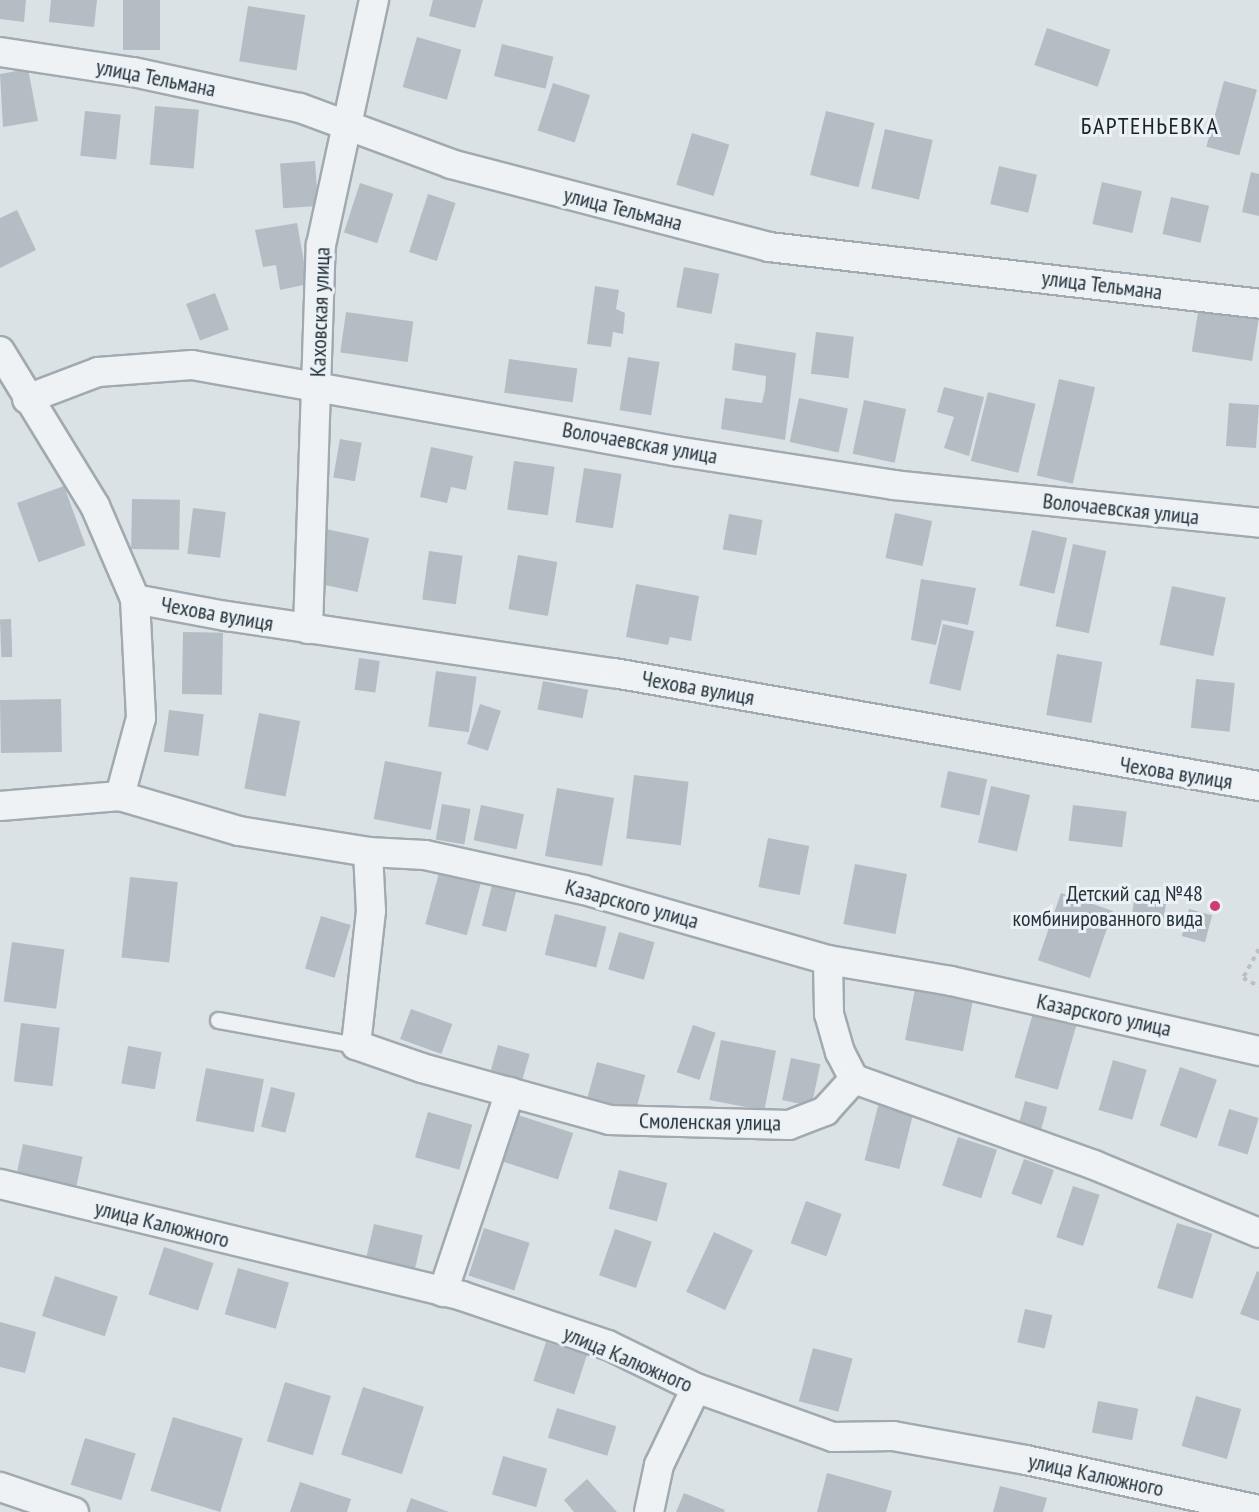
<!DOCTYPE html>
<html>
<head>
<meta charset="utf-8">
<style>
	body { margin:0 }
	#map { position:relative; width:1259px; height:1512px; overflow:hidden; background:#dbe2e6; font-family:"PT Sans Narrow",sans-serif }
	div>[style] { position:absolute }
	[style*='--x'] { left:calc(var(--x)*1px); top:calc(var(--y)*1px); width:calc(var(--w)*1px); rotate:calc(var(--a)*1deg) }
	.building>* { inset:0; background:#b3bdc3; transform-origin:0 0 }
	.path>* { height:4px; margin-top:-2px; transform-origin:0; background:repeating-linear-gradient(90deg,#bac0c5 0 4.5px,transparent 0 9px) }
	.roads { filter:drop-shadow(2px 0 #a1aab0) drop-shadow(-2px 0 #a1aab0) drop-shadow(0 2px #a1aab0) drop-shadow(0 -2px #a1aab0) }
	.lane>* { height:15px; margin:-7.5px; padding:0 7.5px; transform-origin:7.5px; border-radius:7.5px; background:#eef2f5 }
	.street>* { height:28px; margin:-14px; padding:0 14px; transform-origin:14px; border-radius:14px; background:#eef2f5 }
	.dots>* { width:16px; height:16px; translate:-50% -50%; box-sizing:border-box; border:3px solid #ebf1f4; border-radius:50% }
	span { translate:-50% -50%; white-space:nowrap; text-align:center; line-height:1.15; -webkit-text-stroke:6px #ebf1f4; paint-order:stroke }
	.street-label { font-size:22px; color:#25333d }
	.poi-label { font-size:22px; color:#25333d }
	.right { translate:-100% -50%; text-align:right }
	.neighbourhood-label { font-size:24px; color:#18242d; letter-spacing:1.5px }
</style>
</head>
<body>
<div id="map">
	<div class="building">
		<div style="clip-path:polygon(0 0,26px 0,24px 22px,0 19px)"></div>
		<div style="clip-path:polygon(51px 0,97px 0,94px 27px,49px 22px)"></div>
		<div style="left:123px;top:0;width:37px;height:50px"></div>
		<div style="clip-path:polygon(433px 0,483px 0,475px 28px,429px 16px)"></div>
		<div style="left:248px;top:6px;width:58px;height:56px;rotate:9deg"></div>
		<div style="left:1047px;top:28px;width:67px;height:39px;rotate:19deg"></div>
		<div style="left:417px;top:37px;width:46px;height:52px;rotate:16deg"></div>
		<div style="left:502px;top:44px;width:53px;height:33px;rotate:14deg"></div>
		<div style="clip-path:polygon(28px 69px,38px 121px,3px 127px,0 74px)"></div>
		<div style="left:1224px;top:81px;width:34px;height:68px;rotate:15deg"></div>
		<div style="left:553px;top:83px;width:39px;height:50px;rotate:18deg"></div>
		<div style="left:155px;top:106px;width:44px;height:59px;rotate:5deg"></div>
		<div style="left:85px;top:111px;width:36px;height:45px;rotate:6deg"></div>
		<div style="left:826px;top:111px;width:50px;height:66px;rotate:14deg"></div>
		<div style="left:885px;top:129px;width:49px;height:61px;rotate:13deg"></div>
		<div style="left:692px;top:133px;width:39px;height:54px;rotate:17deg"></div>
		<div style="left:315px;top:161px;width:45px;height:35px;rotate:86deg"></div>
		<div style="left:999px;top:166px;width:39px;height:39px;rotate:13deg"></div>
		<div style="clip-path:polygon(1251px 172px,1259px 174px,1259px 216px,1242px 212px)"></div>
		<div style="left:1102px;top:182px;width:41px;height:43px;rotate:13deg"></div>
		<div style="left:360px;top:183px;width:35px;height:52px;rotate:18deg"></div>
		<div style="left:428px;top:194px;width:29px;height:61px;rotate:18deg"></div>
		<div style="left:1171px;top:197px;width:39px;height:38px;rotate:13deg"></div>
		<div style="clip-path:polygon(17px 210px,36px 250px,0 268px,0 218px)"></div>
		<div style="clip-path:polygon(297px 223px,308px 284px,280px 290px,276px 265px,263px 267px,255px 230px)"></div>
		<div style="left:684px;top:267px;width:36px;height:41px;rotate:11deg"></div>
		<div style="clip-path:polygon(595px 286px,619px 290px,616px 309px,625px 313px,623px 334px,613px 332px,611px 347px,587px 344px)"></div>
		<div style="left:215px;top:293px;width:39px;height:31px;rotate:69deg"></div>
		<div style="left:1199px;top:306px;width:61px;height:46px;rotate:9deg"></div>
		<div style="left:346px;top:312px;width:68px;height:41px;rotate:8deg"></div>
		<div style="left:816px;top:332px;width:38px;height:42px;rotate:7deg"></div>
		<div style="clip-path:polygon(735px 343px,796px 353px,785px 440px,721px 429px,725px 398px,762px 403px,765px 390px,766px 376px,732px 370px)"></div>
		<div style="left:628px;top:357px;width:32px;height:54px;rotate:9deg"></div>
		<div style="left:509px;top:359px;width:69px;height:34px;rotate:8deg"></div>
		<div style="left:1059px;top:379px;width:37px;height:99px;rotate:13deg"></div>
		<div style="clip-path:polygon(944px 387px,984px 397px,969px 456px,944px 448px,954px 417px,937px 412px)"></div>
		<div style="left:988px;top:392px;width:49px;height:71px;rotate:14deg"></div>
		<div style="left:799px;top:398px;width:50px;height:45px;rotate:12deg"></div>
		<div style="left:864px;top:400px;width:43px;height:55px;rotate:12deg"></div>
		<div style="left:1229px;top:403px;width:30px;height:43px;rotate:4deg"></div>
		<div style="left:340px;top:439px;width:22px;height:39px;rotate:10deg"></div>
		<div style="clip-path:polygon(431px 447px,473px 456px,466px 490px,451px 487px,447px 503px,420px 497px)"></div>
		<div style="left:514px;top:461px;width:41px;height:49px;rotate:8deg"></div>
		<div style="left:584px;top:468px;width:38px;height:55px;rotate:9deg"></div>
		<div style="left:64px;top:486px;width:63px;height:50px;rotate:70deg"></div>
		<div style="left:132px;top:499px;width:48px;height:50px;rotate:1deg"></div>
		<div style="left:193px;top:508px;width:33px;height:46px;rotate:7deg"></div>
		<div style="left:895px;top:513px;width:38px;height:46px;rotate:12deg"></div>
		<div style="left:729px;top:514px;width:34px;height:36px;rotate:10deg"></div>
		<div style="left:326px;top:529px;width:44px;height:55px;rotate:12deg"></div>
		<div style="left:1032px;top:530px;width:36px;height:57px;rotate:13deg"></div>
		<div style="left:1073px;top:544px;width:34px;height:84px;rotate:12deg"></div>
		<div style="left:429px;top:551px;width:34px;height:49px;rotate:8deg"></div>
		<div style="left:518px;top:555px;width:40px;height:55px;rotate:10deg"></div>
		<div style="clip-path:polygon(921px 579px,976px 588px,968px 625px,942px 620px,936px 645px,911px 640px)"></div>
		<div style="clip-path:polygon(636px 584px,699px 596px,691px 641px,670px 637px,668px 645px,626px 637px)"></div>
		<div style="left:1172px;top:586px;width:55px;height:60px;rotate:12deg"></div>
		<div style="left:11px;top:619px;width:38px;height:11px;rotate:88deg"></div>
		<div style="left:943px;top:624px;width:32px;height:61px;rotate:13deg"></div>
		<div style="left:183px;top:632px;width:40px;height:62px;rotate:1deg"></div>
		<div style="left:1057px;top:654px;width:46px;height:62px;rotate:10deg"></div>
		<div style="left:359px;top:658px;width:21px;height:32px;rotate:8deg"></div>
		<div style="left:436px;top:671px;width:41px;height:56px;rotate:8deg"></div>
		<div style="left:1196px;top:679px;width:39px;height:49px;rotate:6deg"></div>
		<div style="left:543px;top:681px;width:46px;height:29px;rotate:11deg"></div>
		<div style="left:61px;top:699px;width:53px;height:61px;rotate:89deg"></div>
		<div style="left:480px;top:704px;width:22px;height:42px;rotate:18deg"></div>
		<div style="left:169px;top:710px;width:35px;height:42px;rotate:7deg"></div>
		<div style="left:259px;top:713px;width:42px;height:77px;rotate:11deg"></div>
		<div style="left:385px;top:761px;width:58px;height:59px;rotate:11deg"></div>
		<div style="left:948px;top:771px;width:40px;height:37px;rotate:12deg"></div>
		<div style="left:634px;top:775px;width:55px;height:64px;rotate:7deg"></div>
		<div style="left:991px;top:786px;width:40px;height:58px;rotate:13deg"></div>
		<div style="left:557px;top:788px;width:58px;height:69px;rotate:10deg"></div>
		<div style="left:442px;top:804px;width:29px;height:36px;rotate:10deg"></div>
		<div style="left:481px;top:805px;width:44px;height:36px;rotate:12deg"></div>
		<div style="left:1073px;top:805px;width:54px;height:36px;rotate:7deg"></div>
		<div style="left:768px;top:838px;width:42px;height:50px;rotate:11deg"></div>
		<div style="left:855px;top:864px;width:53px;height:61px;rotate:11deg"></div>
		<div style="left:440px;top:869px;width:43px;height:57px;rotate:15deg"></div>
		<div style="left:130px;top:877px;width:48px;height:81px;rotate:6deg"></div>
		<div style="left:493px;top:881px;width:25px;height:46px;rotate:14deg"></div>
		<div style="left:1061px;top:893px;width:55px;height:71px;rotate:19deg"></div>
		<div style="left:1135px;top:895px;width:32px;height:25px;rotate:9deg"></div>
		<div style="left:1189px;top:909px;width:24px;height:28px;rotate:15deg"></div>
		<div style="left:555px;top:914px;width:53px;height:42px;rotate:14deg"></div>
		<div style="left:321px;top:916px;width:31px;height:55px;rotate:17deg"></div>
		<div style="left:619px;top:932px;width:37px;height:39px;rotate:16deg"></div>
		<div style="left:12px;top:942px;width:53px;height:60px;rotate:8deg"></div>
		<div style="left:915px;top:989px;width:59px;height:52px;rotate:11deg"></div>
		<div style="left:411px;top:1009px;width:44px;height:32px;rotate:20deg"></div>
		<div style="left:1033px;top:1013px;width:45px;height:67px;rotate:16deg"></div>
		<div style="left:21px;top:1023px;width:39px;height:59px;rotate:7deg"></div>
		<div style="left:693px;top:1025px;width:24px;height:50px;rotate:19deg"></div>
		<div style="left:721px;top:1040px;width:56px;height:61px;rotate:11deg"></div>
		<div style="left:498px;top:1045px;width:33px;height:27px;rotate:16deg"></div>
		<div style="left:128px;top:1046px;width:34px;height:38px;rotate:10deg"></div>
		<div style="left:791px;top:1058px;width:30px;height:43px;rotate:12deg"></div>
		<div style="left:1113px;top:1060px;width:35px;height:52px;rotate:16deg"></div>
		<div style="left:597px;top:1062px;width:50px;height:38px;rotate:15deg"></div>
		<div style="left:1180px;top:1067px;width:39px;height:62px;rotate:19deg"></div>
		<div style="left:206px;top:1068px;width:59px;height:54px;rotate:11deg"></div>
		<div style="left:271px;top:1087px;width:25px;height:41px;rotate:14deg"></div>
		<div style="left:1025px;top:1101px;width:23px;height:33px;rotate:15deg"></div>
		<div style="left:879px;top:1102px;width:36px;height:60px;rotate:14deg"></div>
		<div style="left:1229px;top:1109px;width:31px;height:38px;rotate:17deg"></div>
		<div style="left:428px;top:1112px;width:46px;height:47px;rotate:16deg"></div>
		<div style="left:518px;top:1115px;width:58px;height:49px;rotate:18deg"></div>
		<div style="left:958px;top:1137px;width:41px;height:51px;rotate:18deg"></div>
		<div style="left:23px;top:1144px;width:61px;height:31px;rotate:12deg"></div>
		<div style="left:1024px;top:1159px;width:32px;height:37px;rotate:20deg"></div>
		<div style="left:619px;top:1170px;width:50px;height:40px;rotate:15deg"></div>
		<div style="left:1073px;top:1186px;width:28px;height:54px;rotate:18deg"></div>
		<div style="left:806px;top:1201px;width:38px;height:45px;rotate:20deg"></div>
		<div style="left:1177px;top:1223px;width:37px;height:68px;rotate:17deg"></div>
		<div style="left:374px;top:1224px;width:50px;height:34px;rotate:13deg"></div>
		<div style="left:484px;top:1228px;width:48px;height:50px;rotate:18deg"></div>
		<div style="left:615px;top:1229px;width:39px;height:49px;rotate:19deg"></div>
		<div style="left:714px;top:1232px;width:43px;height:66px;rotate:25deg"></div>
		<div style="left:164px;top:1247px;width:52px;height:50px;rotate:18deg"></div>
		<div style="left:238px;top:1268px;width:53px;height:48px;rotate:16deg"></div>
		<div style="clip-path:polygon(1257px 1271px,1259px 1272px,1259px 1321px,1240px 1314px)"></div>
		<div style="left:55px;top:1276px;width:66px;height:42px;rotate:18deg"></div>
		<div style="left:1025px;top:1309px;width:28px;height:34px;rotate:13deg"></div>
		<div style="clip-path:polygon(0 1322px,36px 1332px,25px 1373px,0 1367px)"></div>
		<div style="left:546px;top:1342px;width:43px;height:41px;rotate:18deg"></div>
		<div style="left:813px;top:1348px;width:41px;height:55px;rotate:15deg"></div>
		<div style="left:285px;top:1382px;width:48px;height:62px;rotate:17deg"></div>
		<div style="left:363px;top:1387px;width:64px;height:71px;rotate:18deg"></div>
		<div style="left:1196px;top:1396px;width:47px;height:52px;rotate:16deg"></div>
		<div style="left:1098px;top:1401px;width:41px;height:32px;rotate:11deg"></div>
		<div style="left:557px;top:1408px;width:62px;height:31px;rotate:17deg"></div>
		<div style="left:173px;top:1417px;width:73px;height:77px;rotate:17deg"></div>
		<div style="left:85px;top:1438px;width:53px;height:49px;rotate:17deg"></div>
		<div style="left:503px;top:1456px;width:46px;height:40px;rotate:16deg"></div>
		<div style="clip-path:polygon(827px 1473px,892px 1491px,886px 1512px,817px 1512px)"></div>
		<div style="clip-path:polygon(587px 1479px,617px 1512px,574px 1512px,564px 1500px)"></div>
		<div style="clip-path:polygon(300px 1482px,351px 1499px,347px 1512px,290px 1512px)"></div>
		<div style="clip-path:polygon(1000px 1486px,1047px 1498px,1043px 1512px,993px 1512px)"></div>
		<div style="clip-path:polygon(684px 1493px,725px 1510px,724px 1512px,676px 1512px)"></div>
		<div style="clip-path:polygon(411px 1498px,449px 1512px,406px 1512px)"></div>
	</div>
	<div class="path">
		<div style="--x:1259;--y:949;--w:33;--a:119"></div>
		<div style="--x:1243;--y:978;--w:18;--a:27"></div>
	</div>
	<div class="roads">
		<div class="lane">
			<div style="--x:218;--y:1020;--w:140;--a:10.3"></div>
		</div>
		<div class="street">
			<div style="--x:0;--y:52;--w:134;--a:8.6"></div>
			<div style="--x:133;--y:72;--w:171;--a:12.2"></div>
			<div style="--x:300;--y:108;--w:161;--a:20.3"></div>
			<div style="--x:451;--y:164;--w:329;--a:14.6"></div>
			<div style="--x:769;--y:247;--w:493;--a:6.6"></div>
			<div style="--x:0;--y:351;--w:182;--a:58.5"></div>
			<div style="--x:95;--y:506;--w:101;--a:66.7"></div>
			<div style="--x:135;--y:599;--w:119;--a:87.1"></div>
			<div style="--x:141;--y:718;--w:81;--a:105.1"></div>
			<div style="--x:27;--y:399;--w:76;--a:-20.8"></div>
			<div style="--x:98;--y:372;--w:94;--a:-4.3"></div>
			<div style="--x:192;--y:365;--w:491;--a:10.1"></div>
			<div style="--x:675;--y:451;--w:222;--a:8.8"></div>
			<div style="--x:894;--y:485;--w:367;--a:5.9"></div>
			<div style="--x:135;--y:599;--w:93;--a:10.6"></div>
			<div style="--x:226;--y:616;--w:392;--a:8.4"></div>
			<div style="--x:614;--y:673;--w:655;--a:9.94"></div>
			<div style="--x:308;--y:629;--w:384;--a:-88.1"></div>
			<div style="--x:321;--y:245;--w:251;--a:-77.8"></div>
			<div style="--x:0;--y:806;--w:120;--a:-4.8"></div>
			<div style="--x:120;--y:796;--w:124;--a:16.4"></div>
			<div style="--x:239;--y:831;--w:131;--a:9.2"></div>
			<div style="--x:368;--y:852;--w:57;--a:3"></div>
			<div style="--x:425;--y:855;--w:163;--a:12.4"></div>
			<div style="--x:584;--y:890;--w:254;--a:16"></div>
			<div style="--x:828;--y:960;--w:125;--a:9.7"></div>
			<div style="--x:951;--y:981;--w:316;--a:12.8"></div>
			<div style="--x:368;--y:852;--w:59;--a:87.1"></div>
			<div style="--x:371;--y:911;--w:135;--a:96.4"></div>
			<div style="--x:356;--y:1045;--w:70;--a:19.2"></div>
			<div style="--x:422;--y:1068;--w:194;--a:15.5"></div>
			<div style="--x:609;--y:1120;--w:180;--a:1.6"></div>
			<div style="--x:789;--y:1125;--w:39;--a:-21"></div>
			<div style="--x:825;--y:1111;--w:43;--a:-47.8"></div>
			<div style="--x:828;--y:960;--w:54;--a:88.9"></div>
			<div style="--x:829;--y:1014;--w:40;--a:74"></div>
			<div style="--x:840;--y:1052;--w:30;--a:63"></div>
			<div style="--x:854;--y:1079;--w:255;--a:19.7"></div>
			<div style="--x:1094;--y:1165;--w:178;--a:22.4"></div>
			<div style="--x:0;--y:1184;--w:475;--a:13.6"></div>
			<div style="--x:462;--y:1296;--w:154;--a:18.6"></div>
			<div style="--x:608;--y:1345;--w:98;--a:26"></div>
			<div style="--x:696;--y:1388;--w:145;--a:19.7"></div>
			<div style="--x:833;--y:1437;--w:60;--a:-1"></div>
			<div style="--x:893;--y:1436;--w:135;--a:10.2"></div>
			<div style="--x:1026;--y:1460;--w:238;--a:12.1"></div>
			<div style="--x:443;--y:1292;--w:211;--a:-71.5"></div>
			<div style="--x:0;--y:1487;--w:78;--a:18.7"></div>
			<div style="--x:649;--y:1512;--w:48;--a:-78"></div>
			<div style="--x:659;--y:1465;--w:85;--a:-64.3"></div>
		</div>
	</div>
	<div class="dots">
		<div style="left:1215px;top:906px;background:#d23a72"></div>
	</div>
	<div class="street-label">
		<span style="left:156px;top:78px;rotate:11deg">улица Тельмана</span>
		<span style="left:623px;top:209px;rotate:14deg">улица Тельмана</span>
		<span style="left:1102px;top:285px;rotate:7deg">улица Тельмана</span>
		<span style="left:320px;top:312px;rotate:-88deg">Каховская улица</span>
		<span style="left:640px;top:443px;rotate:10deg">Волочаевская улица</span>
		<span style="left:1121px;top:509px;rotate:6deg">Волочаевская улица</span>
		<span style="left:217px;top:614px;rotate:10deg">Чехова вулиця</span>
		<span style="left:698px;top:688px;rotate:10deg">Чехова вулиця</span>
		<span style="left:1176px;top:773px;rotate:9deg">Чехова вулиця</span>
		<span style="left:632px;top:904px;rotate:15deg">Казарского улица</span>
		<span style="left:1104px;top:1015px;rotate:12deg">Казарского улица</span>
		<span style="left:710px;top:1122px;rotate:1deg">Смоленская улица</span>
		<span style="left:162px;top:1224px;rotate:14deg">улица Калюжного</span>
		<span style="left:628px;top:1359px;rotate:23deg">улица Калюжного</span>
		<span style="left:1096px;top:1475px;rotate:12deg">улица Калюжного</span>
	</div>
	<div class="poi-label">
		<span class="right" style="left:1203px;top:906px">Детский сад №48<br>комбинированного вида</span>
	</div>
	<div class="neighbourhood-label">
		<span style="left:1150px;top:126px">БАРТЕНЬЕВКА</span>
	</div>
</div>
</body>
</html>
